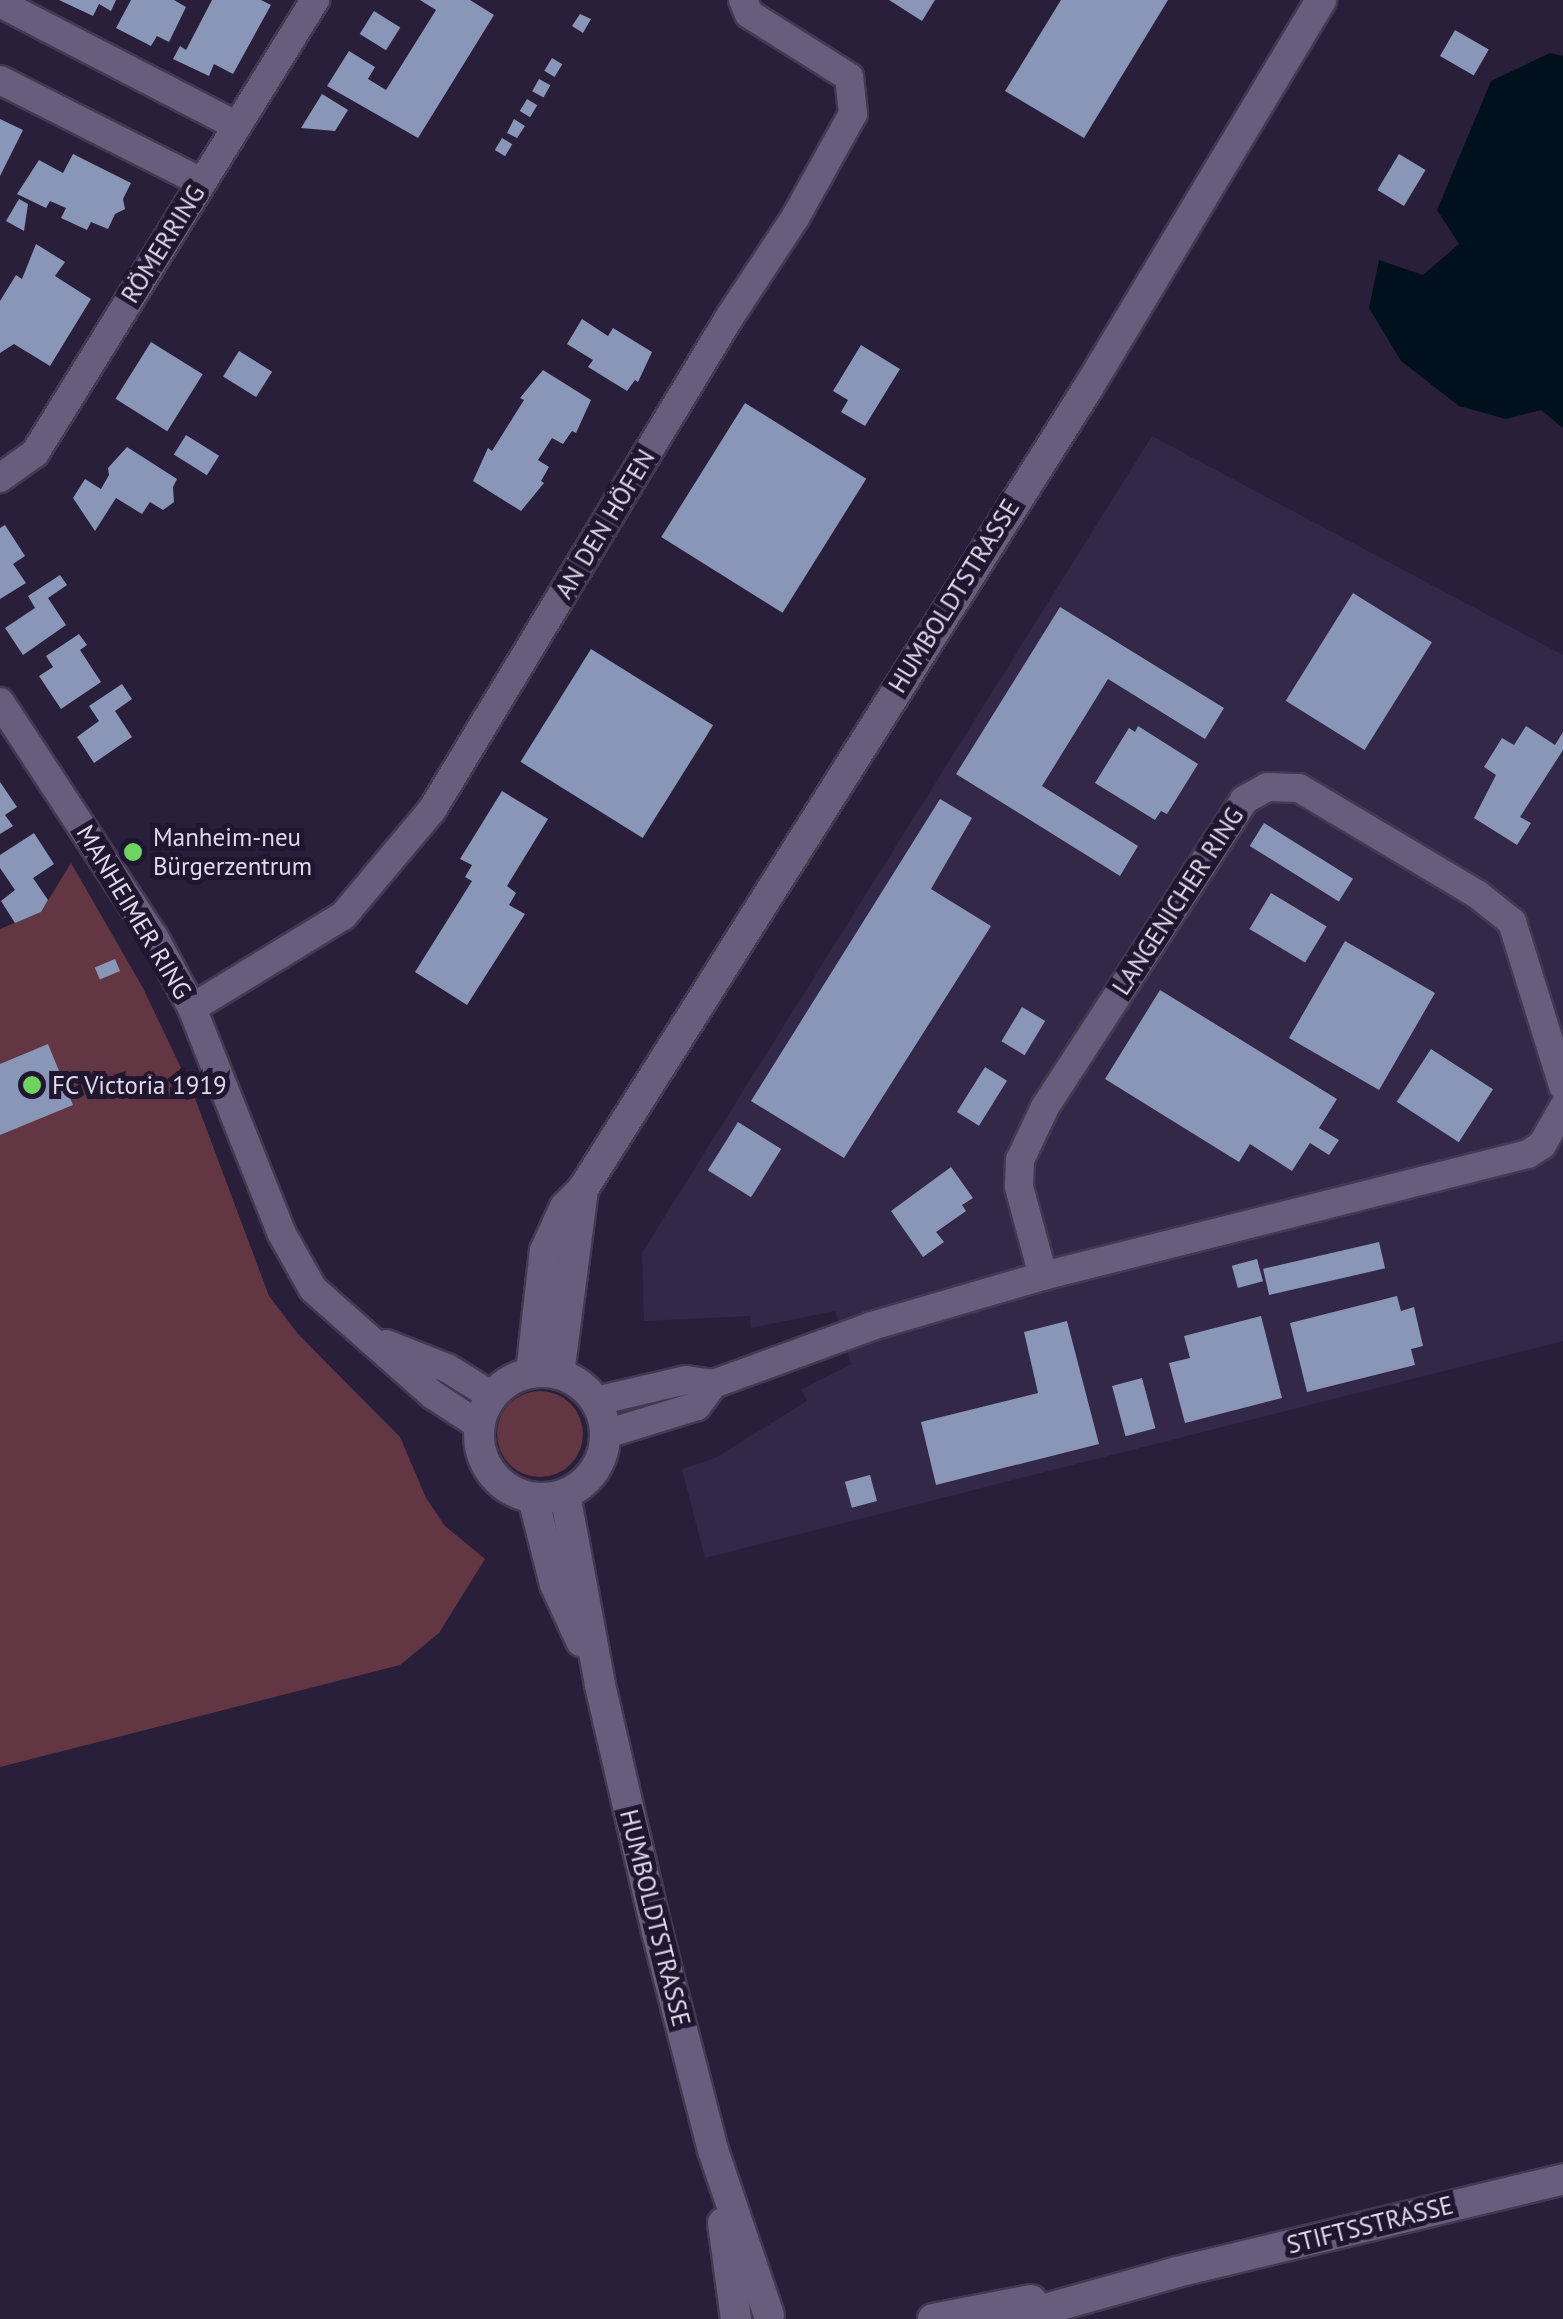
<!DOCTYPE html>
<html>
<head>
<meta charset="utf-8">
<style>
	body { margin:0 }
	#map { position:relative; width:1563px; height:2319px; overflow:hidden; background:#291f3a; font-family:"PT Sans",sans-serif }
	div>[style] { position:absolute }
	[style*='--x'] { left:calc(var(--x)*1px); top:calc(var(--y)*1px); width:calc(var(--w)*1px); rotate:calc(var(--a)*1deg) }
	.built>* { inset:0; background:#342849 }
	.green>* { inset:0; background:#623642 }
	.round { border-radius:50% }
	.water>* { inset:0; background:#00101c }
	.building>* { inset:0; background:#8a96b7; transform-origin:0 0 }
	.roads { filter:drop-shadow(2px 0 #433a52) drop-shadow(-2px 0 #433a52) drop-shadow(0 2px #433a52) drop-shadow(0 -2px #433a52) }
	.street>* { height:28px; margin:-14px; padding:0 14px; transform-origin:14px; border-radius:14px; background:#685d7c }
	.secondary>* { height:30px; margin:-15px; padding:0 15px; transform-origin:15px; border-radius:15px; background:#685d7c }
	.secondary>.ring { margin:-15px; padding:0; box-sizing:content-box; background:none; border:30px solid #685d7c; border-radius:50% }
	.dots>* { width:28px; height:28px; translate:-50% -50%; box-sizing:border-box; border:5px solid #201630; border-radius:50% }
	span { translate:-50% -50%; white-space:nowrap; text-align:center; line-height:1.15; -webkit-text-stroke:10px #201630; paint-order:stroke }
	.street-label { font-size:25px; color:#dfdaec }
	.poi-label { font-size:25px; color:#dfdaec }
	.left { translate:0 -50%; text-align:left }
</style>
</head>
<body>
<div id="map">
	<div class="built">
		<div style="clip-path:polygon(1152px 436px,1563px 655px,1563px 1341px,705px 1558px,682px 1469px,715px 1458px,807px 1401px,801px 1390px,851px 1364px,835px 1311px,751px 1328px,750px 1316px,644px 1321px,642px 1253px)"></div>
	</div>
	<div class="green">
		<div style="clip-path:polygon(71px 863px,143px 988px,193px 1093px,269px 1296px,298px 1334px,400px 1437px,426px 1498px,445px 1526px,485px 1559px,439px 1633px,400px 1665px,0 1767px,0 929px,41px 912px)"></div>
		<div class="round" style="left:497px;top:1391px;width:86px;height:86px"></div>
	</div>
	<div class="water">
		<div style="clip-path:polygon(1550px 53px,1563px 56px,1563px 428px,1541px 410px,1506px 419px,1459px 406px,1401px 361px,1369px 308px,1379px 260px,1423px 275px,1459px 244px,1437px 210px,1491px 81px)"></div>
	</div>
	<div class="building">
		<div style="clip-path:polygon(59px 0,116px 0,111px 11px,99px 4px,93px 16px)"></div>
		<div style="clip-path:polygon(131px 0,174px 0,186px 7px,169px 42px,157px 36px,151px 46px,116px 28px)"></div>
		<div style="clip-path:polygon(212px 0,261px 0,271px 5px,233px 74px,214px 64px,209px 76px,173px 59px,180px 46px,186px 50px)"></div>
		<div style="clip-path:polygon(420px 0,470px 0,494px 15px,418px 138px,327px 86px,349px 51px,375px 67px,368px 79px,386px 90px,436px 10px)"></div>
		<div style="clip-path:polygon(889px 0,935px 0,922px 21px)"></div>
		<div style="clip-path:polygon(1061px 0,1168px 0,1084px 138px,1005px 91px)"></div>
		<div style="left:374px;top:11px;width:31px;height:27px;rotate:32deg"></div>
		<div style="clip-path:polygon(580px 14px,591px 19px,583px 33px,572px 26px)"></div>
		<div style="left:1455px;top:30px;width:39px;height:30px;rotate:30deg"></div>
		<div style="left:552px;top:58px;width:12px;height:15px;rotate:31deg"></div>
		<div style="left:539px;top:79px;width:13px;height:14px;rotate:29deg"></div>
		<div style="clip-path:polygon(322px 94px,348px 110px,335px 131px,301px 128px)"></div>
		<div style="left:527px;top:99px;width:12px;height:14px;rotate:31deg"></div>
		<div style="clip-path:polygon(0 119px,23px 130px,0 176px)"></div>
		<div style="clip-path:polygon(514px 119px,525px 126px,517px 138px,507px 133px)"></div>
		<div style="left:502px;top:138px;width:12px;height:14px;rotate:31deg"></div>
		<div style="clip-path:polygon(73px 154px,131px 183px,123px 199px,125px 209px,115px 214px,108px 229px,91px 222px,87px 230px,61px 218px,66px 208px,50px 201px,46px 208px,17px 194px,39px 160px,63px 173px)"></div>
		<div style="left:1399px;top:154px;width:31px;height:42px;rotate:31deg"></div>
		<div style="clip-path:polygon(19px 199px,28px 204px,24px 231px,6px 221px)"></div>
		<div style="clip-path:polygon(36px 244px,65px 262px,55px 276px,91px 299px,50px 366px,14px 344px,0 353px,0 301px,16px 275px,22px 279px)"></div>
		<div style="clip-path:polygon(582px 319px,608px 336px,613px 328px,652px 352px,638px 382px,635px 380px,627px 391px,588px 367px,593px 360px,567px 344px)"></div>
		<div style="left:151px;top:342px;width:61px;height:67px;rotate:32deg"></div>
		<div style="clip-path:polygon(861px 345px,900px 369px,865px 426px,841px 412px,848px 400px,833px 391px)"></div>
		<div style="left:239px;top:351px;width:39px;height:30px;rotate:32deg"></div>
		<div style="clip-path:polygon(543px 370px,591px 400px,576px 433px,572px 431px,563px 444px,552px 438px,538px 460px,549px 467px,541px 481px,544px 483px,521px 511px,473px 481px,488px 448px,492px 451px,524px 400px,520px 398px)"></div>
		<div style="left:745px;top:403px;width:143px;height:158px;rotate:32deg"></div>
		<div style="left:186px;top:435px;width:39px;height:23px;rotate:32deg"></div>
		<div style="clip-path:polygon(127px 447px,177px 479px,173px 487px,174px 502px,163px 510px,150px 502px,142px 514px,116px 498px,95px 531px,73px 498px,85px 479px,101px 489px,109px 475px,108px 468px)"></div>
		<div style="clip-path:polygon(5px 525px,25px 556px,13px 564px,26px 583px,0 599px,0 528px)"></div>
		<div style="clip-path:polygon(60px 575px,67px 585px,48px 598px,66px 625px,23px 655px,5px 628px,35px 608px,28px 596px)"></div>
		<div style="left:1353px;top:593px;width:93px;height:127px;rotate:32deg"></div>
		<div style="clip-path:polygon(1060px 607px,1224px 708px,1205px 739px,1108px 679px,1042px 786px,1138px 846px,1120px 876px,956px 774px)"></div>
		<div style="clip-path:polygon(79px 634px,87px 645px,80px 650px,101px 682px,61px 709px,39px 676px,53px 667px,46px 656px)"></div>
		<div style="left:591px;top:649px;width:144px;height:133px;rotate:32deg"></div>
		<div style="clip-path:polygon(122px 684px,132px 699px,115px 711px,132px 737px,94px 763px,77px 737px,99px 721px,89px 706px)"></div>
		<div style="clip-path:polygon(1138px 726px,1198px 764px,1167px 814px,1161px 811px,1155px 820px,1095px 783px,1129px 728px,1135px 732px)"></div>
		<div style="clip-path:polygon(1526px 726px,1555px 745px,1563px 732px,1563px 750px,1520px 817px,1531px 823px,1517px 845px,1474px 818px,1496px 775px,1484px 767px,1502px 738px,1514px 745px)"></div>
		<div style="clip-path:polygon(0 782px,17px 807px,5px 815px,13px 826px,0 834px)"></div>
		<div style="clip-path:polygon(502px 791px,548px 819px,507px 886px,516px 893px,509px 905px,525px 914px,467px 1005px,415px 972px,472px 881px,465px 877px,472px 865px,460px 859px)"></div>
		<div style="clip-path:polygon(940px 799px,972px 818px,931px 889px,991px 926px,844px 1158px,751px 1101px)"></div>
		<div style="left:1264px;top:823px;width:105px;height:27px;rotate:32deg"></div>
		<div style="clip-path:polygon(34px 833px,54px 864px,33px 878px,48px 900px,41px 912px,15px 923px,1px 901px,15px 890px,0 868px,0 855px)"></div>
		<div style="left:1271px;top:893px;width:65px;height:42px;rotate:31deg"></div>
		<div style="left:1345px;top:941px;width:104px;height:112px;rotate:30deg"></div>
		<div style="left:115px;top:959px;width:13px;height:22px;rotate:67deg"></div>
		<div style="clip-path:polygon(1160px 990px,1337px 1099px,1319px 1128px,1339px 1140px,1329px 1155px,1310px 1143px,1292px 1171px,1250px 1144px,1239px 1162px,1105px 1079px)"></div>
		<div style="left:1022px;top:1007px;width:27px;height:40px;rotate:31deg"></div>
		<div style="clip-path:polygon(48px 1044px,73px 1105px,0 1135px,0 1064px)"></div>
		<div style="left:1431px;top:1049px;width:74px;height:63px;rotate:33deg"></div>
		<div style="left:985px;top:1067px;width:26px;height:53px;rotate:32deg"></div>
		<div style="left:738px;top:1122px;width:51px;height:57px;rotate:32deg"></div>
		<div style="clip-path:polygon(951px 1167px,973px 1198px,962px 1205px,966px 1211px,936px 1232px,944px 1242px,923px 1257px,891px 1211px)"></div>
		<div style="left:1379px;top:1242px;width:27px;height:119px;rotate:77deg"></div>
		<div style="left:1257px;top:1259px;width:23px;height:26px;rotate:75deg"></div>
		<div style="clip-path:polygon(1397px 1296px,1401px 1311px,1414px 1307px,1423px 1346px,1411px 1349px,1415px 1365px,1307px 1392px,1290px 1323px)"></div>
		<div style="clip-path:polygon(1261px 1316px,1282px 1398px,1185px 1423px,1169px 1363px,1190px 1358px,1184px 1336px)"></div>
		<div style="clip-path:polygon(1067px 1321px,1099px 1444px,936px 1485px,921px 1422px,1038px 1393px,1024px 1332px)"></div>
		<div style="left:1142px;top:1378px;width:52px;height:31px;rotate:75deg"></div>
		<div style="left:870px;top:1475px;width:27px;height:26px;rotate:75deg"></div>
	</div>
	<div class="roads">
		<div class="street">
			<div style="--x:0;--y:3;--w:265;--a:27.4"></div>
			<div style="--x:0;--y:80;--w:225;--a:26.9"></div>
			<div style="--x:0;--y:478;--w:43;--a:-35.5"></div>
			<div style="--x:35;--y:453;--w:533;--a:-58.28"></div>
			<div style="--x:0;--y:702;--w:281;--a:56.8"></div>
			<div style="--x:154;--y:937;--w:81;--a:61.8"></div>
			<div style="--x:192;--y:1008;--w:243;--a:68.3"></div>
			<div style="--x:282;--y:1234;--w:63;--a:60.6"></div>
			<div style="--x:313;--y:1289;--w:160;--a:41.5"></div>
			<div style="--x:433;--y:1395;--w:55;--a:33.1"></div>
			<div style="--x:192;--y:1008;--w:177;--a:-31.4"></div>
			<div style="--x:343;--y:916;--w:138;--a:-50"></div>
			<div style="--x:432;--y:810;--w:575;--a:-58.88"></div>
			<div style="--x:729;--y:318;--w:120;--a:-56.6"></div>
			<div style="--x:795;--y:218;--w:119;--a:-60.9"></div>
			<div style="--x:853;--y:114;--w:37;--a:-96"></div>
			<div style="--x:849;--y:77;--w:118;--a:-147.8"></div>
			<div style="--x:749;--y:14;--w:15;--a:-113"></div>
			<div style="--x:1043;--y:1276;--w:92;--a:-105.1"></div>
			<div style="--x:1019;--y:1187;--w:27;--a:-88"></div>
			<div style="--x:1020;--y:1160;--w:59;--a:-64.7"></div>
			<div style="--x:1045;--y:1107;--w:366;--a:-57"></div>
			<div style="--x:1244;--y:800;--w:26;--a:-29"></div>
			<div style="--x:1267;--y:787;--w:32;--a:2"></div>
			<div style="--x:1299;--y:788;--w:207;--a:30.8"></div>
			<div style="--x:1477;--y:894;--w:45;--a:38.7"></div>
			<div style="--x:1512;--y:922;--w:172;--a:72.7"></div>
			<div style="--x:386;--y:1344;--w:66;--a:21.5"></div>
			<div style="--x:447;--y:1368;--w:53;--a:31.9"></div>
			<div style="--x:596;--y:1401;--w:92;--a:-13.1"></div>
			<div style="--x:686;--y:1380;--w:27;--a:8"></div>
			<div style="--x:606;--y:1434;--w:95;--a:-17.1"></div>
			<div style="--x:697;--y:1406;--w:27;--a:-54"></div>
			<div style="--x:713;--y:1384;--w:169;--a:-20"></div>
			<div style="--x:872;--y:1326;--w:178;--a:-16.3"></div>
			<div style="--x:1043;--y:1276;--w:500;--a:-14.12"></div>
			<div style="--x:1528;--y:1154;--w:17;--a:-33"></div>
			<div style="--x:1542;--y:1145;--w:43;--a:-60.4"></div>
		</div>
		<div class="secondary">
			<div class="ring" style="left:479px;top:1372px;width:96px;height:96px"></div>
			<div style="--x:531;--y:1373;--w:123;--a:-83.5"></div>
			<div style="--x:545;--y:1251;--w:48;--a:-65.6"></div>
			<div style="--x:565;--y:1207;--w:25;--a:-45"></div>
			<div style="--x:583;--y:1189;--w:947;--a:-57.77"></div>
			<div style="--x:1088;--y:388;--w:453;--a:-59"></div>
			<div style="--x:559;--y:1374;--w:187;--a:-82.6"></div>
			<div style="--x:565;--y:1494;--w:194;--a:79.6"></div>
			<div style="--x:600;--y:1685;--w:253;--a:77"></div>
			<div style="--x:657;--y:1932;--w:225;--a:75.6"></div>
			<div style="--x:713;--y:2150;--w:174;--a:71.3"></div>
			<div style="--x:533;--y:1498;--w:89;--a:75.7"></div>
			<div style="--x:555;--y:1584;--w:63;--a:65.5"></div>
			<div style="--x:723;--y:2223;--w:97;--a:82.3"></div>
			<div style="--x:933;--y:2319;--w:100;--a:-11"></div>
			<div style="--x:1010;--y:2319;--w:173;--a:-15.7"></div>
			<div style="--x:1177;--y:2272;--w:397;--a:-13.5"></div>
		</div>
	</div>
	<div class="dots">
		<div style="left:133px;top:852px;background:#6ed360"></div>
		<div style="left:32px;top:1085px;background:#6ed360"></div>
	</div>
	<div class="street-label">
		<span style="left:163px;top:244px;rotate:-58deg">RÖMERRING</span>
		<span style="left:605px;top:524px;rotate:-59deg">AN DEN HÖFEN</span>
		<span style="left:954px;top:596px;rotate:-58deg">HUMBOLDTSTRASSE</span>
		<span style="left:1178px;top:901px;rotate:-57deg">LANGENICHER RING</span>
		<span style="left:134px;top:912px;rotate:59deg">MANHEIMER RING</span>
		<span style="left:655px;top:1918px;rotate:76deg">HUMBOLDTSTRASSE</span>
		<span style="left:1370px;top:2225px;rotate:-14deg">STIFTSSTRASSE</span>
	</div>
	<div class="poi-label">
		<span class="left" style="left:153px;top:852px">Manheim-neu<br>Bürgerzentrum</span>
		<span class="left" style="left:52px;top:1085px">FC Victoria 1919</span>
	</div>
</div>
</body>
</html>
